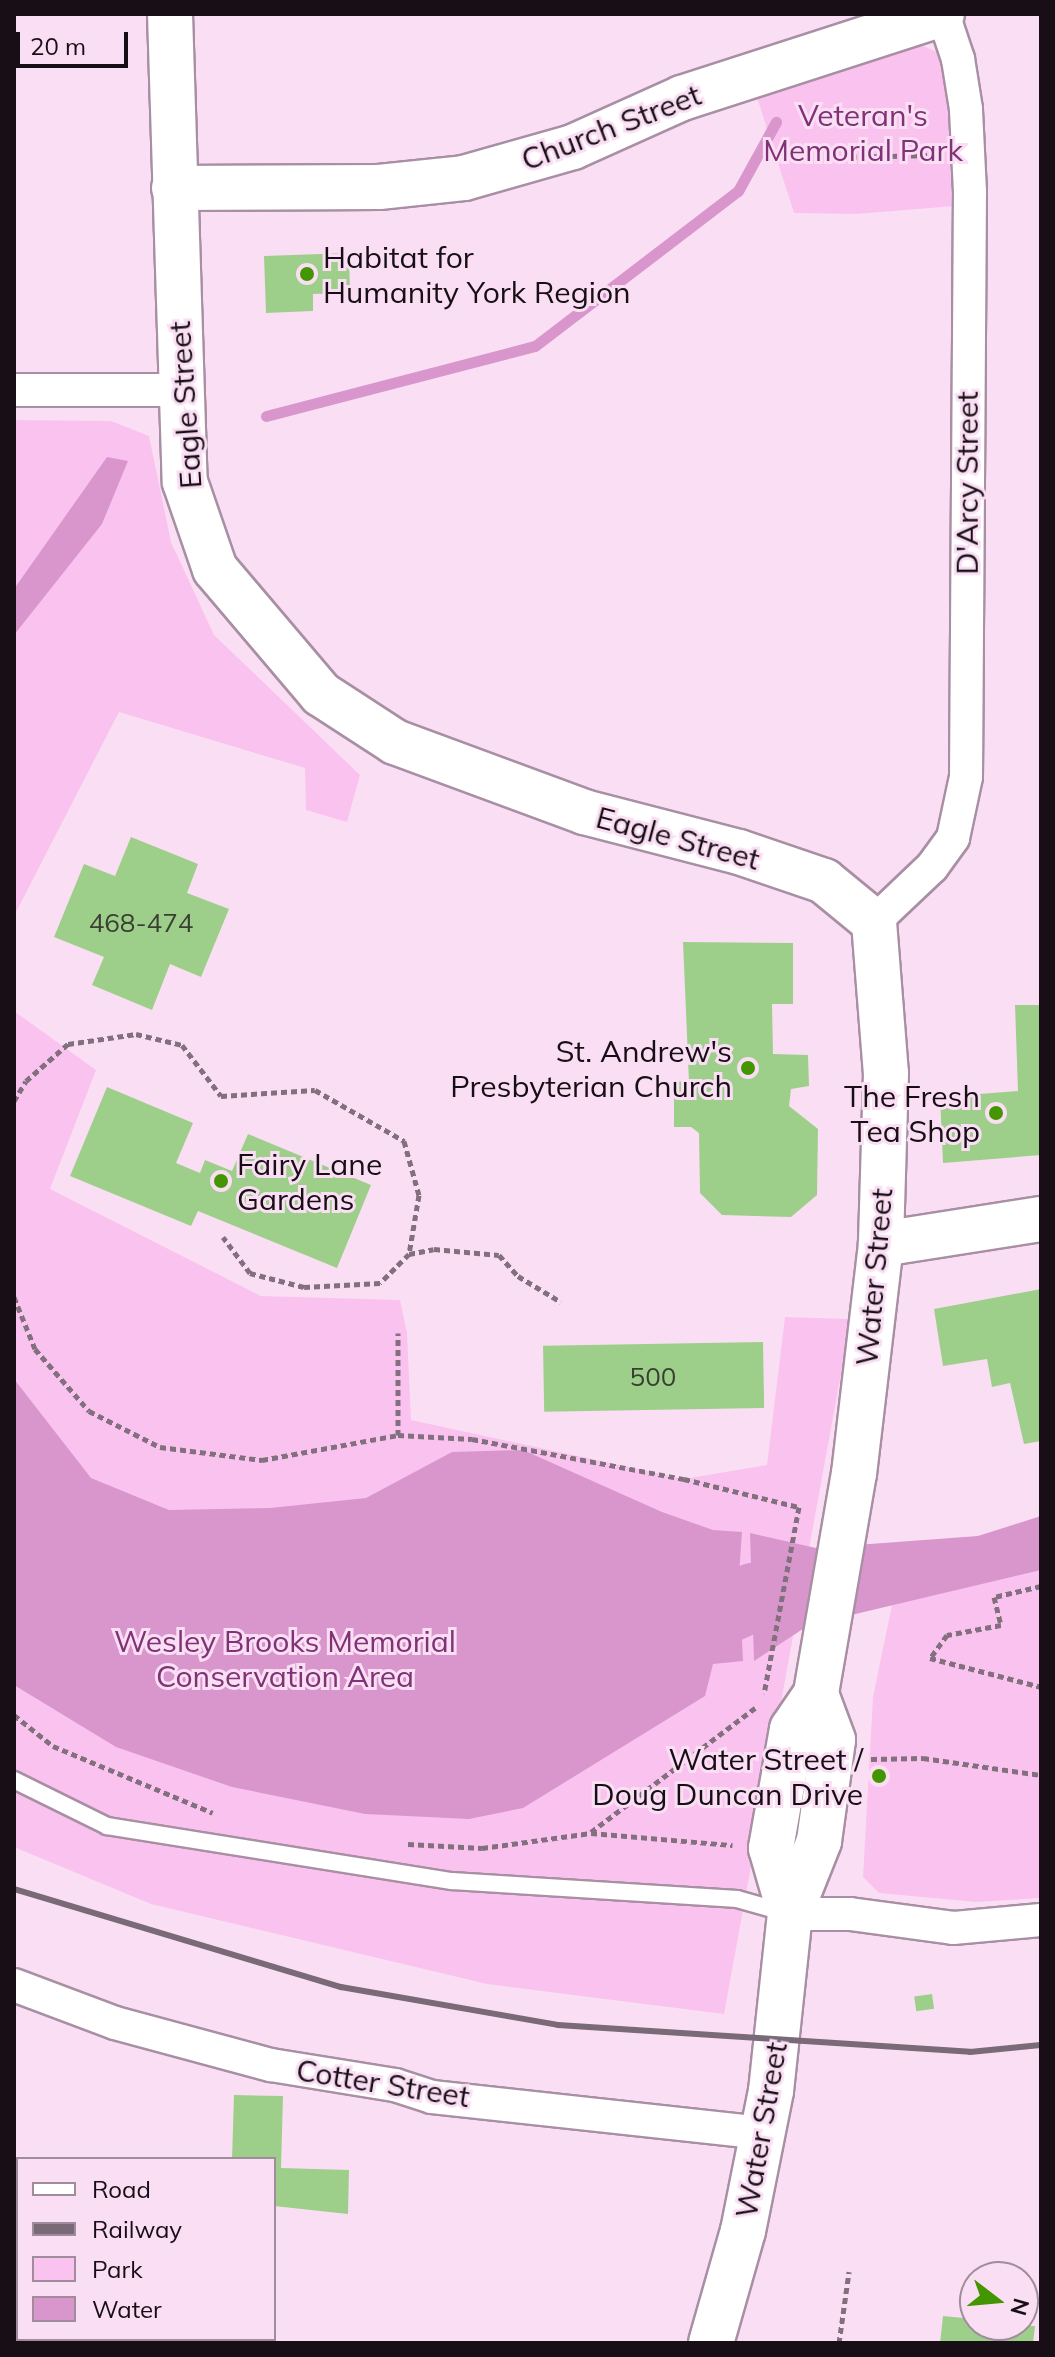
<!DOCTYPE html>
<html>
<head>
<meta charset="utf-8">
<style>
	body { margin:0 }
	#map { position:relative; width:1055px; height:2357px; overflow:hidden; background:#fadff4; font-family:Mulish,sans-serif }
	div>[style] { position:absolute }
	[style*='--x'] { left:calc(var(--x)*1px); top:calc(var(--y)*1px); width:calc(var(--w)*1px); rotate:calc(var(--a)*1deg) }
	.green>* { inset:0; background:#fac3ef }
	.water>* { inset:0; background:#d996cd }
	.stream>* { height:11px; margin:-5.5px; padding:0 5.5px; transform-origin:5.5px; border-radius:5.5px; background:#d996cd }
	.river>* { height:68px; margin:-34px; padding:0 34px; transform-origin:34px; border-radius:34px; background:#d996cd }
	.building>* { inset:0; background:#9ecf8a; transform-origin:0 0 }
	.path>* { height:5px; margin-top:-2.5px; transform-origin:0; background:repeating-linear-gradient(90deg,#82707e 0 6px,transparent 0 10px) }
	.roads { filter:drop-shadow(2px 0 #a88fa3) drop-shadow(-2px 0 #a88fa3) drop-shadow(0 2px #a88fa3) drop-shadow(0 -2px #a88fa3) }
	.lane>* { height:16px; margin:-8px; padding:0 8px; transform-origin:8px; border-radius:8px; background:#fff }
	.street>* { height:32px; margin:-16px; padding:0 16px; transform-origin:16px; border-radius:16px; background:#fff }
	.secondary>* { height:44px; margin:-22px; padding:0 22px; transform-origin:22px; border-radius:22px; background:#fff }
	.rail>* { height:6px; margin:-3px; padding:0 3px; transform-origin:3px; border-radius:3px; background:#7a6976 }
	.dots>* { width:22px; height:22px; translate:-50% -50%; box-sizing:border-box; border:4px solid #fadff4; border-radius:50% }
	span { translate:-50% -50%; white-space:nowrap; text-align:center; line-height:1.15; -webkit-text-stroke:6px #fadff4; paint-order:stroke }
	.number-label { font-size:26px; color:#3a3f33 }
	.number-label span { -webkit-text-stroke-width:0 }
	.park-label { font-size:30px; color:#803276 }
	.street-label { font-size:30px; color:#180f16 }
	.poi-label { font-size:30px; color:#180f16 }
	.left { translate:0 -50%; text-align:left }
	.right { translate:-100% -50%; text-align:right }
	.frame { position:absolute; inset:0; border:16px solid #180f16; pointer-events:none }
	.legend { position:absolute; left:16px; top:2157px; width:260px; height:184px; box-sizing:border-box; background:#fadff4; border:2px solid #a08c9b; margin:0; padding:10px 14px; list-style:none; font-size:24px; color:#180f16 }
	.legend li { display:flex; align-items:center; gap:16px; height:40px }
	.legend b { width:40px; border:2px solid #a08c9b }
	.north { position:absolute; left:959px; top:2261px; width:80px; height:80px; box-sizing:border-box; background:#fadff4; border:2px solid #a08c9b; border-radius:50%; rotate:106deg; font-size:22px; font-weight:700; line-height:32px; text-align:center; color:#180f16 }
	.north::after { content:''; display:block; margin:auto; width:28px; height:36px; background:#439601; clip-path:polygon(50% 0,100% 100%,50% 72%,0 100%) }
	.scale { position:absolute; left:16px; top:32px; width:112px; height:36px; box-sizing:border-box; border:4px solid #180f16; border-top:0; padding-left:10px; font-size:24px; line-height:28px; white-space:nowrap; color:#180f16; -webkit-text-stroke:6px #fadff4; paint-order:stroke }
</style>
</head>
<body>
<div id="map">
	<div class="green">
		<div style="clip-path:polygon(901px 36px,937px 52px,951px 101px,955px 206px,856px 214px,794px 213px,755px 91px)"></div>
		<div style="clip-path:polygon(14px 420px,111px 421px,149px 436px,171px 542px,214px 635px,360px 775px,347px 822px,306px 810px,305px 768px,119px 712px,14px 916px)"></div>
		<div style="clip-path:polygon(14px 1011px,96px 1070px,50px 1189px,261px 1296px,400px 1300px,407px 1333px,411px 1420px,684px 1479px,767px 1465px,785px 1317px,851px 1319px,724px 2014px,487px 1984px,151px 1904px,14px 1847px)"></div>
		<div style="clip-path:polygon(1041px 1570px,1041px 1898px,976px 1902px,879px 1893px,863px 1877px,873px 1697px,892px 1605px)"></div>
	</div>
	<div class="water">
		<div style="clip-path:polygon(107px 457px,128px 461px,102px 524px,14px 635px,14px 589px)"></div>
		<div style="clip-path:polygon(14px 1379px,91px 1478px,169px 1510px,270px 1508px,366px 1498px,452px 1452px,523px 1450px,662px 1512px,713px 1530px,742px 1532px,739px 1575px,743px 1661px,713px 1664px,705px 1696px,523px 1808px,469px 1819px,365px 1814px,232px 1787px,116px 1747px,14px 1685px)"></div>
		<div style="clip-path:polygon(1041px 1516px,1041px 1570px,809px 1625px,754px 1661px,750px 1533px,816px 1548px,978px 1536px)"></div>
	</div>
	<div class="stream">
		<div style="--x:266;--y:416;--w:278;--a:-14.6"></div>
		<div style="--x:535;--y:346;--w:255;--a:-37.4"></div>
		<div style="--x:738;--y:191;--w:79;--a:-61.2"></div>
	</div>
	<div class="river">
		<div style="--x:657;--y:1641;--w:107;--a:-24.4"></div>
		<div style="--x:754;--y:1597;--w:91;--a:-10.1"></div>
	</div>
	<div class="building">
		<div style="clip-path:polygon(349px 253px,350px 293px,313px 294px,313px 311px,266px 313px,264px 256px)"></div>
		<div style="clip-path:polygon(131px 837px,198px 864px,187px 893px,229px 909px,201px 977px,170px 964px,152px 1010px,92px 985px,104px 957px,54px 937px,84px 864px,115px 876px)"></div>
		<div style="clip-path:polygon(683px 942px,793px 943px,793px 1004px,772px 1004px,773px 1054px,808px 1055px,809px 1086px,791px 1089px,789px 1106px,818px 1129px,817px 1195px,791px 1217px,722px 1215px,700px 1193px,699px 1133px,691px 1127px,674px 1127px,674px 1081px,689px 1082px)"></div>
		<div style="clip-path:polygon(1015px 1005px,1041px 1005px,1041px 1155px,943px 1163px,940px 1097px,1018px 1091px)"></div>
		<div style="clip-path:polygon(107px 1087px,193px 1123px,176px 1163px,200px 1173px,205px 1160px,232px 1171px,248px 1134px,371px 1185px,337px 1268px,198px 1211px,191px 1226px,70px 1176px)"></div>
		<div style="clip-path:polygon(1041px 1289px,1041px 1441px,1024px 1444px,1010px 1383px,992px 1387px,987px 1359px,943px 1366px,934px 1309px)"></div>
		<div style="left:763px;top:1342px;width:66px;height:220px;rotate:89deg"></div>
		<div style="left:932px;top:1994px;width:15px;height:18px;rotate:82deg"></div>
		<div style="clip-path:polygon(234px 2095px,283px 2096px,281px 2168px,349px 2170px,348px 2214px,274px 2206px,274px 2159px,232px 2159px)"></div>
		<div style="clip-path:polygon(943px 2316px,975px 2319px,975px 2325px,1035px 2326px,1033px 2343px,940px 2343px)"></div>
	</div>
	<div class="path">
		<div style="--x:841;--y:157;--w:95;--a:-1.2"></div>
		<div style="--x:14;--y:1101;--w:23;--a:-59"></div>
		<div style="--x:26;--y:1081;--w:56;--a:-41.4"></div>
		<div style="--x:68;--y:1044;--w:69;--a:-8.4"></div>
		<div style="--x:136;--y:1034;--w:47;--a:13.4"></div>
		<div style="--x:182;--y:1045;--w:64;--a:52.6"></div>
		<div style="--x:221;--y:1096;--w:94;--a:-3.7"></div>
		<div style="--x:315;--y:1090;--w:103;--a:29.8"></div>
		<div style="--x:404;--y:1141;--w:56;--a:74.5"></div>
		<div style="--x:419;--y:1195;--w:60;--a:99.6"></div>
		<div style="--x:409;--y:1254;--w:41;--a:135"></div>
		<div style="--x:380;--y:1283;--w:76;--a:177"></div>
		<div style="--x:304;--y:1287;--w:56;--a:-165.5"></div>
		<div style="--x:250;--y:1273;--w:45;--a:-126.9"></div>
		<div style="--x:409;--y:1254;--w:25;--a:-11"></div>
		<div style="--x:434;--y:1249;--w:65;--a:5.3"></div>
		<div style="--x:499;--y:1255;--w:28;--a:48"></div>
		<div style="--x:518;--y:1276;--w:50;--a:31.2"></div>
		<div style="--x:14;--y:1297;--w:56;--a:68"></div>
		<div style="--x:35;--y:1349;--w:82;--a:48.9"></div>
		<div style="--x:89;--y:1411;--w:80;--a:26.9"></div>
		<div style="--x:160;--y:1447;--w:103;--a:7.3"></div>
		<div style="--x:262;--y:1460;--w:138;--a:-10.4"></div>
		<div style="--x:398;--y:1435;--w:74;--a:3.1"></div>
		<div style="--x:472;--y:1439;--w:216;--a:10.7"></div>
		<div style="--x:684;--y:1479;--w:118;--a:13.7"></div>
		<div style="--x:799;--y:1507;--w:190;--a:100.6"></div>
		<div style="--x:398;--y:1435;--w:102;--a:-90"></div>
		<div style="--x:1041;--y:1586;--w:48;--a:166.8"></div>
		<div style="--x:994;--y:1597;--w:29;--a:76"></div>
		<div style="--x:1001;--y:1625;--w:55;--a:169.5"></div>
		<div style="--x:947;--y:1635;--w:29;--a:126"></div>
		<div style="--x:930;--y:1658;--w:115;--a:14.6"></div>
		<div style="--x:14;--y:1715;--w:50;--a:38.5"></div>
		<div style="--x:53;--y:1746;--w:173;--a:22.7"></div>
		<div style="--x:871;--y:1759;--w:52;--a:-1.1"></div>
		<div style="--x:923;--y:1758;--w:119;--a:8.2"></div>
		<div style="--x:591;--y:1832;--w:206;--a:-37.1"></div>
		<div style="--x:408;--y:1844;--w:74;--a:3.1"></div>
		<div style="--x:482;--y:1848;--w:110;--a:-7.8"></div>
		<div style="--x:591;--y:1833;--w:142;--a:4.9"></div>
		<div style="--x:839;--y:2343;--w:72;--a:-82"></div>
	</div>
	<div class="roads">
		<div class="lane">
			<div style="--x:14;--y:1780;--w:104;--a:26.3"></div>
			<div style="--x:107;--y:1826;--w:349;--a:9.1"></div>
			<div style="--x:452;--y:1881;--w:286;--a:3.6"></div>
			<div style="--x:737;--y:1899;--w:48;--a:15.8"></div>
		</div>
		<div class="street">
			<div style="--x:14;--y:390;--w:168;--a:0"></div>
			<div style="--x:874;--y:922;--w:80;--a:-43.5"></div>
			<div style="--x:932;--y:867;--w:36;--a:-54"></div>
			<div style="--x:953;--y:838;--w:62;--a:-78"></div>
			<div style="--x:966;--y:777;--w:585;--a:-89.61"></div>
			<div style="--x:970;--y:192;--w:83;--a:-92.8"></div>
			<div style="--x:966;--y:109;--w:51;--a:-99.1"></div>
			<div style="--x:958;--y:59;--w:47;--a:-108.4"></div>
			<div style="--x:790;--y:1914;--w:60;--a:0"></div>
			<div style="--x:850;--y:1914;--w:104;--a:7.7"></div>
			<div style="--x:953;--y:1928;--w:88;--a:-5.2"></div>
			<div style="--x:14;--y:1985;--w:108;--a:20.6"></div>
			<div style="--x:115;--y:2023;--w:162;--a:15.1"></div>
			<div style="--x:271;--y:2065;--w:126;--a:9.2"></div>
			<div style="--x:395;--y:2085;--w:39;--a:18"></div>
			<div style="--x:432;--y:2097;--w:332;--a:6.2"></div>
		</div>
		<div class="secondary">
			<div style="--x:170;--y:14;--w:468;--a:88.2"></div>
			<div style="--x:185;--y:482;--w:92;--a:71"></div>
			<div style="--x:215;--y:569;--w:164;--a:49.7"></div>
			<div style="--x:321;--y:694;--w:88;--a:33"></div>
			<div style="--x:395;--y:742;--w:202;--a:20.3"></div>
			<div style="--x:584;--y:812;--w:160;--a:14.5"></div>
			<div style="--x:739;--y:852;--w:90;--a:18.8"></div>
			<div style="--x:824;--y:881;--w:65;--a:39.4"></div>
			<div style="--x:874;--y:922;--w:151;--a:85.5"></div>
			<div style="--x:886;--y:1073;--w:171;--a:91.7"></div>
			<div style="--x:881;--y:1244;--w:231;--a:96.7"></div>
			<div style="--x:854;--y:1473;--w:224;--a:99.8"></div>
			<div style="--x:816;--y:1694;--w:42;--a:124.4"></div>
			<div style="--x:792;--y:1729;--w:121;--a:100"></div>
			<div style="--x:771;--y:1848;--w:69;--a:73.9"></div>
			<div style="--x:174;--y:188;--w:205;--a:-0.3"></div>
			<div style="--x:379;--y:187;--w:85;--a:-6"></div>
			<div style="--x:464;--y:178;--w:113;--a:-15.9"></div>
			<div style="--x:573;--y:147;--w:120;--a:-24.2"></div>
			<div style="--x:682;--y:98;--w:273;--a:-17.9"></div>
			<div style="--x:881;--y:1244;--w:162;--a:-8.9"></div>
			<div style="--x:711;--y:2343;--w:116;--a:-74.1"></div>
			<div style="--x:743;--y:2231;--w:143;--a:-78.7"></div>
			<div style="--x:771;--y:2091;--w:178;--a:-83.9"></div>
			<div style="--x:790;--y:1914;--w:79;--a:-68.3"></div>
			<div style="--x:819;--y:1841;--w:102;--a:-82.1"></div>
			<div style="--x:833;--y:1740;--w:49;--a:-110.3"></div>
		</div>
	</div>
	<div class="rail">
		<div style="--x:14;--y:1889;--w:341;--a:16.7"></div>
		<div style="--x:341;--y:1987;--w:220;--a:9.9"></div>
		<div style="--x:558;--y:2025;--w:413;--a:3.7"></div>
		<div style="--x:970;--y:2052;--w:71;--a:-5.6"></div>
	</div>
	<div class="dots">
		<div style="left:307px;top:274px;background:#439601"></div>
		<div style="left:748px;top:1068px;background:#439601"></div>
		<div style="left:996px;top:1113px;background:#439601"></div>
		<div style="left:221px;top:1181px;background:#439601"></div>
		<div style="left:879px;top:1776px;background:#439601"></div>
	</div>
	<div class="number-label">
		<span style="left:141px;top:923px">468-474</span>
		<span style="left:653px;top:1377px">500</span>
	</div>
	<div class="park-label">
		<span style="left:863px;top:132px">Veteran's<br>Memorial Park</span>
		<span style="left:285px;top:1658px">Wesley Brooks Memorial<br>Conservation Area</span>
	</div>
	<div class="street-label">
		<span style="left:611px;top:127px;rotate:-21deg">Church Street</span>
		<span style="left:185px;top:405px;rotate:-94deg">Eagle Street</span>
		<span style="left:967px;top:483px;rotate:-90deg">D'Arcy Street</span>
		<span style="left:678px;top:838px;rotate:15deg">Eagle Street</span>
		<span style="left:874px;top:1277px;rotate:-85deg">Water Street</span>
		<span style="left:383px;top:2083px;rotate:9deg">Cotter Street</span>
		<span style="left:761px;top:2130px;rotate:-80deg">Water Street</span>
	</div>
	<div class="poi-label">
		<span class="left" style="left:323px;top:274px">Habitat for<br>Humanity York Region</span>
		<span class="right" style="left:732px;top:1068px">St. Andrew's<br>Presbyterian Church</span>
		<span class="right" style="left:980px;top:1113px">The Fresh<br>Tea Shop</span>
		<span class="left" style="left:237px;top:1181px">Fairy Lane<br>Gardens</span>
		<span class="right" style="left:863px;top:1776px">Water Street /<br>Doug Duncan Drive</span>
	</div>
	<div class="frame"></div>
	<ul class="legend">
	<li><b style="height:10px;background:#fff"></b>Road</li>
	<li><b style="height:10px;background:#7a6976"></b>Railway</li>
	<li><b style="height:22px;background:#fac3ef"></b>Park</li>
	<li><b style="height:22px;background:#d996cd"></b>Water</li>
	</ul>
	<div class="north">N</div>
	<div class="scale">20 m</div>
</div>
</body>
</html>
